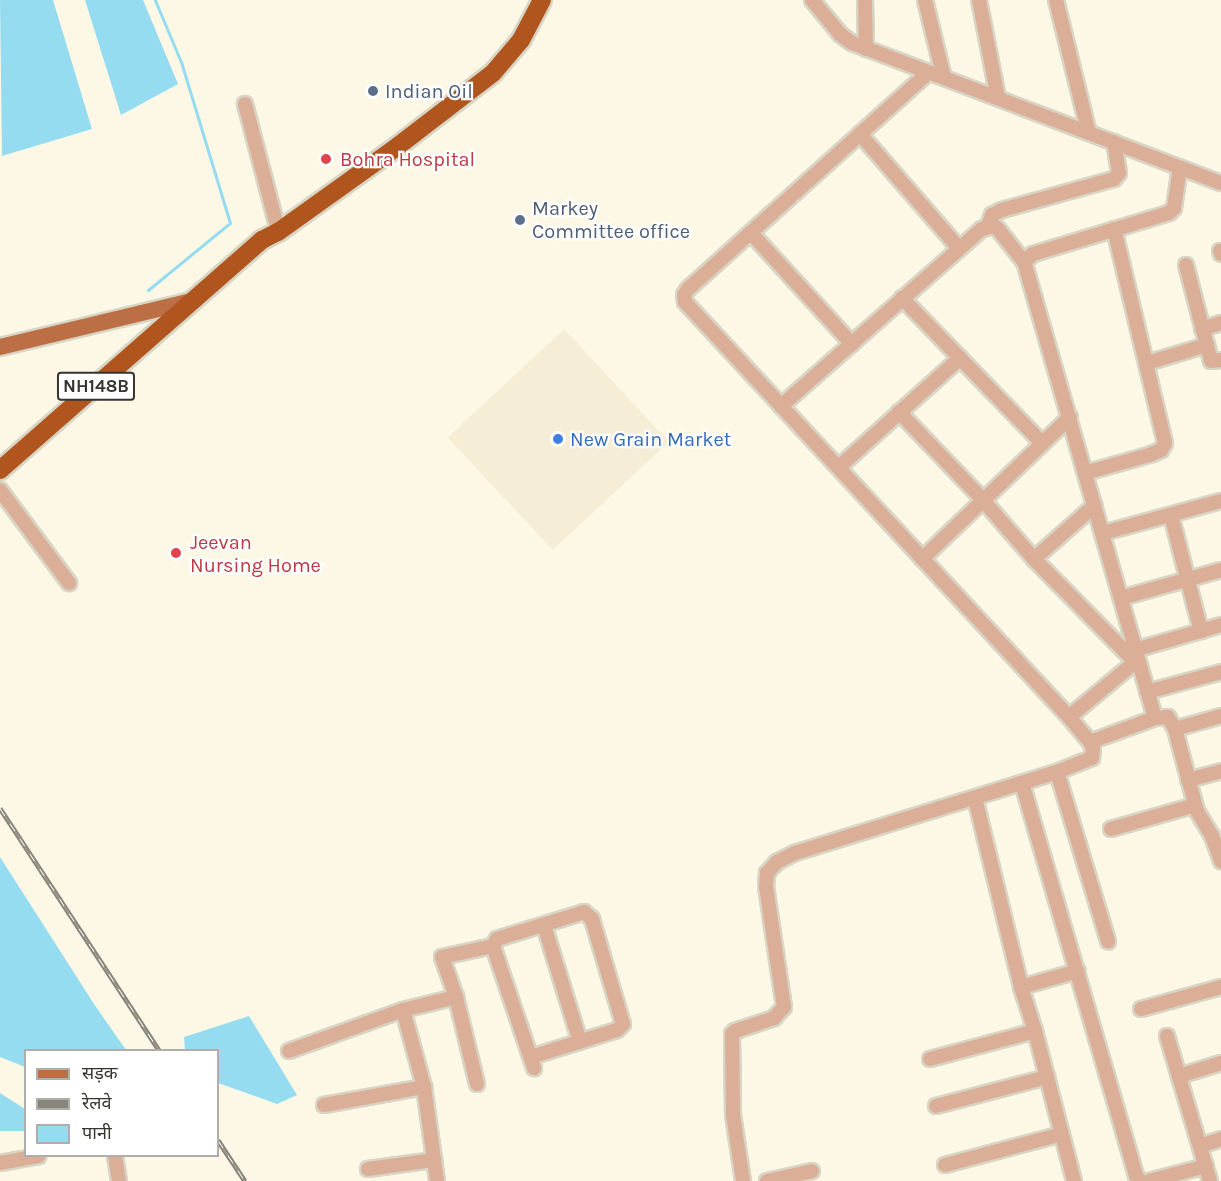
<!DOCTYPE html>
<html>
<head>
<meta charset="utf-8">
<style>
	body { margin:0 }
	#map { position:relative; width:1221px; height:1181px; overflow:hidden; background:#fdf8e6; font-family:Karla,"Noto Sans Devanagari",sans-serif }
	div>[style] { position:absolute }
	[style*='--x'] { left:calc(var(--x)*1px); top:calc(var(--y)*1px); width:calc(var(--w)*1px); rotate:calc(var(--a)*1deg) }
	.built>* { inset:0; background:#f5edd5; transform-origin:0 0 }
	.water>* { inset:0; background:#96dcf0 }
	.stream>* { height:3px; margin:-1.5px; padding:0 1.5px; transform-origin:1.5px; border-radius:1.5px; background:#96dcf0 }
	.roads { filter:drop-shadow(2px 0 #d9d5c5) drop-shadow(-2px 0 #d9d5c5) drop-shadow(0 2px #d9d5c5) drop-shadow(0 -2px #d9d5c5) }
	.minor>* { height:14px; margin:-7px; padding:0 7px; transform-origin:7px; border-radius:7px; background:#dbae98 }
	.major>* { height:16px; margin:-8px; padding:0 8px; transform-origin:8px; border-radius:8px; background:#bc6e44 }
	.highway>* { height:18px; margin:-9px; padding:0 9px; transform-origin:9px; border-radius:9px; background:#af551d }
	.rail>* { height:5px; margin-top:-2.5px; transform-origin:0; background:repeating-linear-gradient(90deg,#fff 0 9px,#878479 0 18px); box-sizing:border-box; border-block:2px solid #878479 }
	.dots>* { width:16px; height:16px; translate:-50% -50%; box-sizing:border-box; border:3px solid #fff; border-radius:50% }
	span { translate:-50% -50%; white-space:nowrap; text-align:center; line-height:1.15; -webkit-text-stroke:4.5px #fff; paint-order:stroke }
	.shield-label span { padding:2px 4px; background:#fff; border:2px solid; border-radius:4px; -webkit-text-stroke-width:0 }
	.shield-label { font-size:18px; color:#36342e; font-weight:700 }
	.service-label { font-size:20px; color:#4e5e75 }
	.left { translate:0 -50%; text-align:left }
	.health-label { font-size:20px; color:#be3a42 }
	.shop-label { font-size:20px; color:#366cbe }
	.legend { position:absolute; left:24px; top:1049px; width:195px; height:108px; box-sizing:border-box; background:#fff; border:2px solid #afaeab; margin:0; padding:8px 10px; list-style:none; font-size:18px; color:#36342e }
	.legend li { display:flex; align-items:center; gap:12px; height:30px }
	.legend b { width:30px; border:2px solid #afaeab }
</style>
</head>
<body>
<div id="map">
	<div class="built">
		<div style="left:564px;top:329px;width:154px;height:159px;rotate:47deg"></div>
	</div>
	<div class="water">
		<div style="clip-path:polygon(0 0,53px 0,92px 129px,2px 156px)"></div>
		<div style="clip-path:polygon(85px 0,143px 0,178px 84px,121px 115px)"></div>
		<div style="clip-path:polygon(0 857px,94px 1004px,126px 1050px,26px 1050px,25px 1067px,0 1057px)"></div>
		<div style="clip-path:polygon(249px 1016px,297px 1095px,277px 1104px,218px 1083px,218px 1050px,185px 1050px,184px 1037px)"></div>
		<div style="clip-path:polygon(0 1093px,25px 1109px,25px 1131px,0 1131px)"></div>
	</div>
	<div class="stream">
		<div style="--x:148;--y:290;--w:106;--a:-39.3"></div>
		<div style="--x:230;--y:223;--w:168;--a:-106.9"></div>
		<div style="--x:181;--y:62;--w:67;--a:-112.8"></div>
	</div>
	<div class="roads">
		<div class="minor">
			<div style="--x:812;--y:0;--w:45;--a:50.4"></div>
			<div style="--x:841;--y:35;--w:14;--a:36"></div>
			<div style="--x:852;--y:43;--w:395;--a:20.8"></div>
			<div style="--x:865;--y:0;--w:49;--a:88.8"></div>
			<div style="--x:925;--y:0;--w:80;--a:76.3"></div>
			<div style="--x:979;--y:0;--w:100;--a:79"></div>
			<div style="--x:1056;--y:0;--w:137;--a:76.1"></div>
			<div style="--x:245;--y:104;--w:122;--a:75.3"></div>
			<div style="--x:860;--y:134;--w:150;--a:49.1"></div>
			<div style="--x:988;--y:226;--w:12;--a:-70"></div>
			<div style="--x:992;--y:215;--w:11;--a:-27"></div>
			<div style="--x:1002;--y:210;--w:116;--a:-15.5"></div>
			<div style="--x:1114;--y:179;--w:8;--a:-50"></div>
			<div style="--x:1119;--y:173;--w:31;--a:-99"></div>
			<div style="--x:751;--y:233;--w:150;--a:47.7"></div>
			<div style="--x:1220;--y:251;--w:3;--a:72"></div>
			<div style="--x:1186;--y:265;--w:99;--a:75.4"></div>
			<div style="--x:1211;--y:361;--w:10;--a:-6"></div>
			<div style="--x:902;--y:298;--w:202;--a:46"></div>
			<div style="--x:1202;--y:329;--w:20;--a:-18"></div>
			<div style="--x:1147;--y:363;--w:63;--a:-16.7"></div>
			<div style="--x:781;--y:406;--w:268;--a:-41.4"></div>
			<div style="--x:982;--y:229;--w:12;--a:-14"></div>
			<div style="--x:994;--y:226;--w:5;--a:37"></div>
			<div style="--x:998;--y:229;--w:42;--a:51.8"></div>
			<div style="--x:899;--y:412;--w:120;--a:46.3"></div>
			<div style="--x:982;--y:499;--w:79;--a:49.1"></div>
			<div style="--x:1034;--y:559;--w:150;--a:45.5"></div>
			<div style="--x:839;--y:467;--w:163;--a:-42"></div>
			<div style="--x:1085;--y:473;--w:70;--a:-15.8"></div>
			<div style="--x:1152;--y:454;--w:10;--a:-24"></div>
			<div style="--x:1161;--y:450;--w:8;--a:-60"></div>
			<div style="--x:1165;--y:443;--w:220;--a:-103.4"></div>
			<div style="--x:0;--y:490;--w:116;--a:53.4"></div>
			<div style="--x:1171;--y:515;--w:120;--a:75.5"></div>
			<div style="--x:1103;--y:533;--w:122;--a:-15.2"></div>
			<div style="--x:922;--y:559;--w:205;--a:-43.8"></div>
			<div style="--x:1034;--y:559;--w:81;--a:-41.5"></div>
			<div style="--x:1121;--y:598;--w:104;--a:-15.6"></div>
			<div style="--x:1135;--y:650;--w:90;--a:-16.2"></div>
			<div style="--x:1147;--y:692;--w:77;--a:-15.1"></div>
			<div style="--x:1069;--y:717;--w:85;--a:-39.7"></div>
			<div style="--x:1155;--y:718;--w:474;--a:-106"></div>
			<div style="--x:1024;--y:262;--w:12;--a:-42"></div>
			<div style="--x:1033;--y:254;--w:142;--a:-16.8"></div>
			<div style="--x:1169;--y:213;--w:7;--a:-45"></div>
			<div style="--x:1174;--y:208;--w:41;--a:-81.7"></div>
			<div style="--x:1175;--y:729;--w:48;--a:-15.8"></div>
			<div style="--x:1090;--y:742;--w:69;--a:-20.3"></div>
			<div style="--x:1155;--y:718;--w:13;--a:-4"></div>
			<div style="--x:1168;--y:717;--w:14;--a:60"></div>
			<div style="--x:1175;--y:729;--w:85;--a:75"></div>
			<div style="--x:1197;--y:811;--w:29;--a:59"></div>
			<div style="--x:1212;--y:836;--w:27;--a:70"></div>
			<div style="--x:1057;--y:772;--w:177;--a:73.2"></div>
			<div style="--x:1188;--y:780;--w:34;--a:-15"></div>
			<div style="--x:1022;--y:783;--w:409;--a:73.8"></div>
			<div style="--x:1136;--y:1176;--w:6;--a:51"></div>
			<div style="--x:975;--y:798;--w:195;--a:76.3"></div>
			<div style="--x:1021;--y:987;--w:46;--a:72.3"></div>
			<div style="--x:1035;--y:1031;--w:155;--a:75.4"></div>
			<div style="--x:1111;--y:829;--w:87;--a:-15.9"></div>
			<div style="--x:544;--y:925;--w:122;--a:72.9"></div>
			<div style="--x:493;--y:946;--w:8;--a:-60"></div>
			<div style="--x:497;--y:939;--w:91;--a:-17.2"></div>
			<div style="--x:584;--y:912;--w:11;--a:41"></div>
			<div style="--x:592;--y:919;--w:109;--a:73.6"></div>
			<div style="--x:623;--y:1024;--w:8;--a:135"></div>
			<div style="--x:617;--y:1030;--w:90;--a:162.6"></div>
			<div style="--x:1021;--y:987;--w:59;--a:-15.7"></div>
			<div style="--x:1141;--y:1009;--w:83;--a:-15.4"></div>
			<div style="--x:403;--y:1010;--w:80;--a:74.7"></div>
			<div style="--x:424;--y:1087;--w:95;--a:82.1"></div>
			<div style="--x:1167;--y:1036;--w:151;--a:73.5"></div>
			<div style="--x:289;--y:1051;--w:121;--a:-19.8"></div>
			<div style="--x:403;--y:1010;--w:55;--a:-13.8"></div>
			<div style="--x:930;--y:1059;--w:109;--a:-14.9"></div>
			<div style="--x:1179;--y:1076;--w:44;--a:-17.2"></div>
			<div style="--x:477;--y:1084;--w:89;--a:-103.6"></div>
			<div style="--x:456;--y:997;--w:42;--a:-109.3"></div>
			<div style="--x:442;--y:957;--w:52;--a:-12.2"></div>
			<div style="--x:493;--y:946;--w:129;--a:71.4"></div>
			<div style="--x:324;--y:1105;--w:102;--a:-10.2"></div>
			<div style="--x:936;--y:1106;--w:115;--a:-14.6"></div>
			<div style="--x:1200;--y:1146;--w:22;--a:-18"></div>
			<div style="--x:115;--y:1156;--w:25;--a:81"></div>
			<div style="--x:0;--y:1163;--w:39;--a:-10"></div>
			<div style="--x:945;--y:1165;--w:121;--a:-14.8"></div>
			<div style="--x:368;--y:1169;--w:67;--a:-7.8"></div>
			<div style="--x:743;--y:1181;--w:67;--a:-98.6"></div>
			<div style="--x:733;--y:1115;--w:81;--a:-90.7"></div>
			<div style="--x:732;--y:1034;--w:4;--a:-45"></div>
			<div style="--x:735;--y:1031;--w:41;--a:-18.4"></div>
			<div style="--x:774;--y:1018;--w:15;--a:-48"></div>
			<div style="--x:784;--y:1007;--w:121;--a:-98.5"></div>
			<div style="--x:766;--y:887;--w:14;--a:-86"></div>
			<div style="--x:767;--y:873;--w:15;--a:-48"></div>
			<div style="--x:777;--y:862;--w:20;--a:-27"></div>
			<div style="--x:795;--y:853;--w:274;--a:-17.2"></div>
			<div style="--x:1057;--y:772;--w:38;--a:-22"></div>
			<div style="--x:1092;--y:758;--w:10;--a:-84"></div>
			<div style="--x:1093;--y:748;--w:7;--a:-117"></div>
			<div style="--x:1090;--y:742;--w:33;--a:-130"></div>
			<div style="--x:1069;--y:717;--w:565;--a:-132.78"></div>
			<div style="--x:685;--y:302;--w:7;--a:-98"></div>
			<div style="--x:684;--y:295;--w:7;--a:-56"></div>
			<div style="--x:688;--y:289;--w:324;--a:-42"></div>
			<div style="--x:767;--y:1181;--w:46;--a:-12.5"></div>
			<div style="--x:1149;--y:1181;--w:59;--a:-14.7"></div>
		</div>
		<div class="major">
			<div style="--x:0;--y:347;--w:197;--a:-13.5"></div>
		</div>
		<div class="highway">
			<div style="--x:0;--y:470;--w:349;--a:-41.3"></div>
			<div style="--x:262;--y:240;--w:18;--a:-27"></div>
			<div style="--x:278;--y:232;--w:148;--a:-35.6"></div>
			<div style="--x:398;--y:146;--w:120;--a:-37.5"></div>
			<div style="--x:493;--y:73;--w:43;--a:-49.7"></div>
			<div style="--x:521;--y:40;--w:45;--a:-62.3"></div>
		</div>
	</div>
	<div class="rail">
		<div style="--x:0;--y:808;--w:290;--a:56.7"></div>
		<div style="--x:218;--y:1140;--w:49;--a:56.6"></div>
	</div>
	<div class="dots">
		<div style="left:373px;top:91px;background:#5c6f8a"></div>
		<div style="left:326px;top:159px;background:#e0444e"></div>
		<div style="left:520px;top:220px;background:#5c6f8a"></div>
		<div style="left:558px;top:439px;background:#3f7fe0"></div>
		<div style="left:176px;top:553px;background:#e0444e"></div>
	</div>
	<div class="shield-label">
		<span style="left:96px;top:386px">NH148B</span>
	</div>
	<div class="service-label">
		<span class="left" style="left:385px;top:91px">Indian Oil</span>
		<span class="left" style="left:532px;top:220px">Markey<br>Committee office</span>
	</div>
	<div class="health-label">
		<span class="left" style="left:340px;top:159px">Bohra Hospital</span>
		<span class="left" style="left:190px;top:554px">Jeevan<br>Nursing Home</span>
	</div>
	<div class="shop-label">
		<span class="left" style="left:570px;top:439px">New Grain Market</span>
	</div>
	<ul class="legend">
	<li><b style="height:8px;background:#bc6e44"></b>सड़क</li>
	<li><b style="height:8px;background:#878479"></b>रेलवे</li>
	<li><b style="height:16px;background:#96dcf0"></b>पानी</li>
	</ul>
</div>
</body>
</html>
